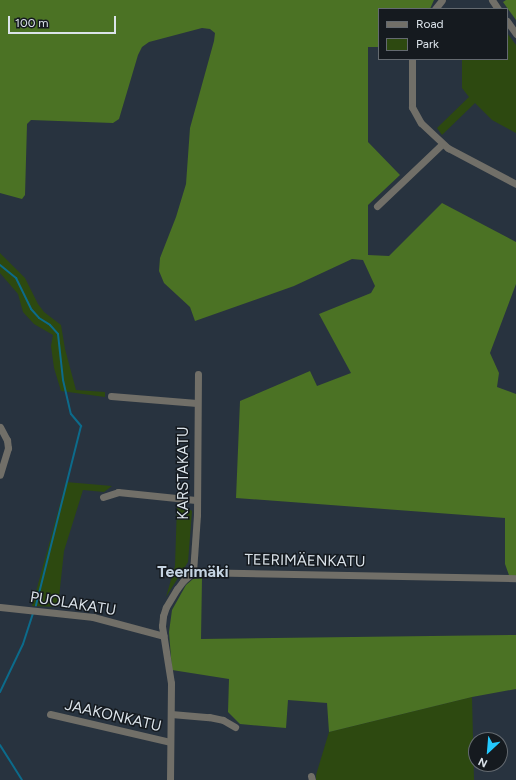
<!DOCTYPE html>
<html>
<head>
<meta charset="utf-8">
<style>
	body { margin:0 }
	#map { position:relative; width:516px; height:780px; overflow:hidden; background:#28333f; font-family:Figtree,sans-serif }
	div>[style] { position:absolute }
	[style*='--x'] { left:calc(var(--x)*1px); top:calc(var(--y)*1px); width:calc(var(--w)*1px); rotate:calc(var(--a)*1deg) }
	.green>* { inset:0; background:#2d4910 }
	.forest>* { inset:0; background:#4b7224 }
	.stream>* { height:2px; margin:-1px; padding:0 1px; transform-origin:1px; border-radius:1px; background:#0c6b8b }
	.street>* { height:7px; margin:-3.5px; padding:0 3.5px; transform-origin:3.5px; border-radius:3.5px; background:#716f68 }
	span { translate:-50% -50%; white-space:nowrap; text-align:center; line-height:1.15; -webkit-text-stroke:3px #151a1f; paint-order:stroke }
	.street-label { font-size:15px; color:#dbe3ea }
	.neighbourhood-label { font-size:16px; color:#c5d4e2; font-weight:700 }
	.legend { position:absolute; left:378px; top:8px; width:130px; height:52px; box-sizing:border-box; background:#151a1f; border:1px solid #646a70; margin:0; padding:5px 7px; list-style:none; font-size:12px; color:#dbe3ea }
	.legend li { display:flex; align-items:center; gap:8px; height:20px }
	.legend b { width:20px; border:1px solid #646a70 }
	.north { position:absolute; left:468px; top:732px; width:40px; height:40px; box-sizing:border-box; background:#151a1f; border:1px solid #646a70; border-radius:50%; rotate:206deg; font-size:11px; font-weight:700; line-height:16px; text-align:center; color:#dbe3ea }
	.north::after { content:''; display:block; margin:auto; width:14px; height:18px; background:#23c9fe; clip-path:polygon(50% 0,100% 100%,50% 72%,0 100%) }
	.scale { position:absolute; left:8px; top:16px; width:108px; height:18px; box-sizing:border-box; border:2px solid #dbe3ea; border-top:0; padding-left:5px; font-size:12px; line-height:14px; white-space:nowrap; color:#dbe3ea; -webkit-text-stroke:3px #151a1f; paint-order:stroke }
</style>
</head>
<body>
<div id="map">
	<div class="green">
		<div style="clip-path:polygon(507px 33px,516px 45px,516px 133px,492px 120px,475px 103px,442px 135px,437px 128px,469px 97px,462px 88px,462px 59px,507px 59px)"></div>
		<div style="clip-path:polygon(0 253px,25px 278px,38px 304px,44px 312px,61px 325px,65px 349px,76px 390px,105px 392px,105px 397px,61px 391px,54px 368px,51px 346px,53px 335px,34px 324px,23px 312px,18px 294px,0 273px)"></div>
		<div style="clip-path:polygon(66px 482px,112px 486px,104px 492px,83px 490px,64px 551px,58px 607px,32px 606px)"></div>
		<div style="clip-path:polygon(177px 505px,185px 506px,192px 511px,188px 562px,166px 597px,175px 566px)"></div>
		<div style="clip-path:polygon(472px 697px,474px 780px,316px 780px,316px 775px,329px 732px)"></div>
	</div>
	<div class="forest">
		<div style="clip-path:polygon(0 0,434px 0,430px 9px,379px 9px,379px 47px,368px 47px,368px 142px,400px 175px,368px 205px,368px 255px,389px 256px,442px 203px,516px 242px,516px 284px,490px 353px,499px 373px,497px 387px,516px 394px,516px 578px,510px 578px,505px 564px,505px 518px,236px 498px,240px 401px,310px 371px,317px 386px,351px 373px,319px 314px,371px 293px,375px 286px,363px 260px,352px 259px,294px 286px,195px 321px,190px 307px,164px 283px,159px 271px,160px 258px,176px 217px,186px 184px,190px 128px,214px 41px,215px 33px,210px 29px,202px 28px,149px 42px,142px 47px,138px 55px,119px 119px,113px 123px,31px 120px,27px 124px,25px 195px,22px 199px,0 193px)"></div>
		<div style="clip-path:polygon(506px 0,516px 0,516px 20px,503px 2px)"></div>
		<div style="clip-path:polygon(202px 578px,201px 639px,516px 635px,516px 689px,472px 697px,329px 732px,327px 703px,288px 700px,286px 728px,240px 724px,228px 712px,229px 679px,172px 670px,169px 632px,172px 610px,186px 585px,193px 579px)"></div>
	</div>
	<div class="stream">
		<div style="--x:0;--y:265;--w:21;--a:39"></div>
		<div style="--x:16;--y:278;--w:34;--a:64"></div>
		<div style="--x:31;--y:309;--w:12;--a:48"></div>
		<div style="--x:39;--y:318;--w:13;--a:32"></div>
		<div style="--x:50;--y:325;--w:12;--a:48"></div>
		<div style="--x:58;--y:334;--w:46;--a:83.8"></div>
		<div style="--x:63;--y:380;--w:35;--a:77"></div>
		<div style="--x:71;--y:414;--w:16;--a:50"></div>
		<div style="--x:81;--y:426;--w:185;--a:104.1"></div>
		<div style="--x:0;--y:692;--w:53;--a:-64.4"></div>
		<div style="--x:23;--y:644;--w:33;--a:-72"></div>
		<div style="--x:0;--y:745;--w:41;--a:57.8"></div>
	</div>
	<div class="street">
		<div style="--x:492;--y:0;--w:11;--a:56"></div>
		<div style="--x:435;--y:9;--w:11;--a:-52"></div>
		<div style="--x:507;--y:21;--w:16;--a:55"></div>
		<div style="--x:412;--y:59;--w:48;--a:90"></div>
		<div style="--x:412;--y:107;--w:18;--a:61"></div>
		<div style="--x:421;--y:123;--w:37;--a:43"></div>
		<div style="--x:448;--y:148;--w:77;--a:27.9"></div>
		<div style="--x:377;--y:206;--w:90;--a:-43.6"></div>
		<div style="--x:111;--y:396;--w:86;--a:4.7"></div>
		<div style="--x:0;--y:427;--w:15;--a:62"></div>
		<div style="--x:7;--y:440;--w:8;--a:83"></div>
		<div style="--x:8;--y:448;--w:28;--a:107"></div>
		<div style="--x:103;--y:497;--w:16;--a:-18"></div>
		<div style="--x:118;--y:492;--w:78;--a:5.9"></div>
		<div style="--x:193;--y:572;--w:57;--a:-86"></div>
		<div style="--x:197;--y:515;--w:141;--a:-89.6"></div>
		<div style="--x:0;--y:607;--w:94;--a:6.1"></div>
		<div style="--x:93;--y:617;--w:73;--a:15"></div>
		<div style="--x:50;--y:714;--w:123;--a:13.1"></div>
		<div style="--x:171;--y:714;--w:38;--a:5"></div>
		<div style="--x:209;--y:717;--w:14;--a:12"></div>
		<div style="--x:223;--y:720;--w:14;--a:30"></div>
		<div style="--x:311;--y:776;--w:4;--a:76"></div>
		<div style="--x:170;--y:780;--w:97;--a:-89.4"></div>
		<div style="--x:171;--y:683;--w:58;--a:-99"></div>
		<div style="--x:162;--y:626;--w:10;--a:-84"></div>
		<div style="--x:163;--y:616;--w:9;--a:-72"></div>
		<div style="--x:166;--y:607;--w:21;--a:-59"></div>
		<div style="--x:177;--y:589;--w:10;--a:-53"></div>
		<div style="--x:183;--y:581;--w:13;--a:-42"></div>
		<div style="--x:193;--y:572;--w:323;--a:1.1"></div>
	</div>
	<div class="street-label">
		<span style="left:184px;top:473px;rotate:-90deg">KARSTAKATU</span>
		<span style="left:305px;top:561px;rotate:1deg">TEERIMÄENKATU</span>
		<span style="left:73px;top:604px;rotate:9deg">PUOLAKATU</span>
		<span style="left:113px;top:716px;rotate:13deg">JAAKONKATU</span>
	</div>
	<div class="neighbourhood-label">
		<span style="left:193px;top:572px">Teerimäki</span>
	</div>
	<ul class="legend">
	<li><b style="height:5px;background:#716f68"></b>Road</li>
	<li><b style="height:11px;background:#2d4910"></b>Park</li>
	</ul>
	<div class="north">N</div>
	<div class="scale">100 m</div>
</div>
</body>
</html>
